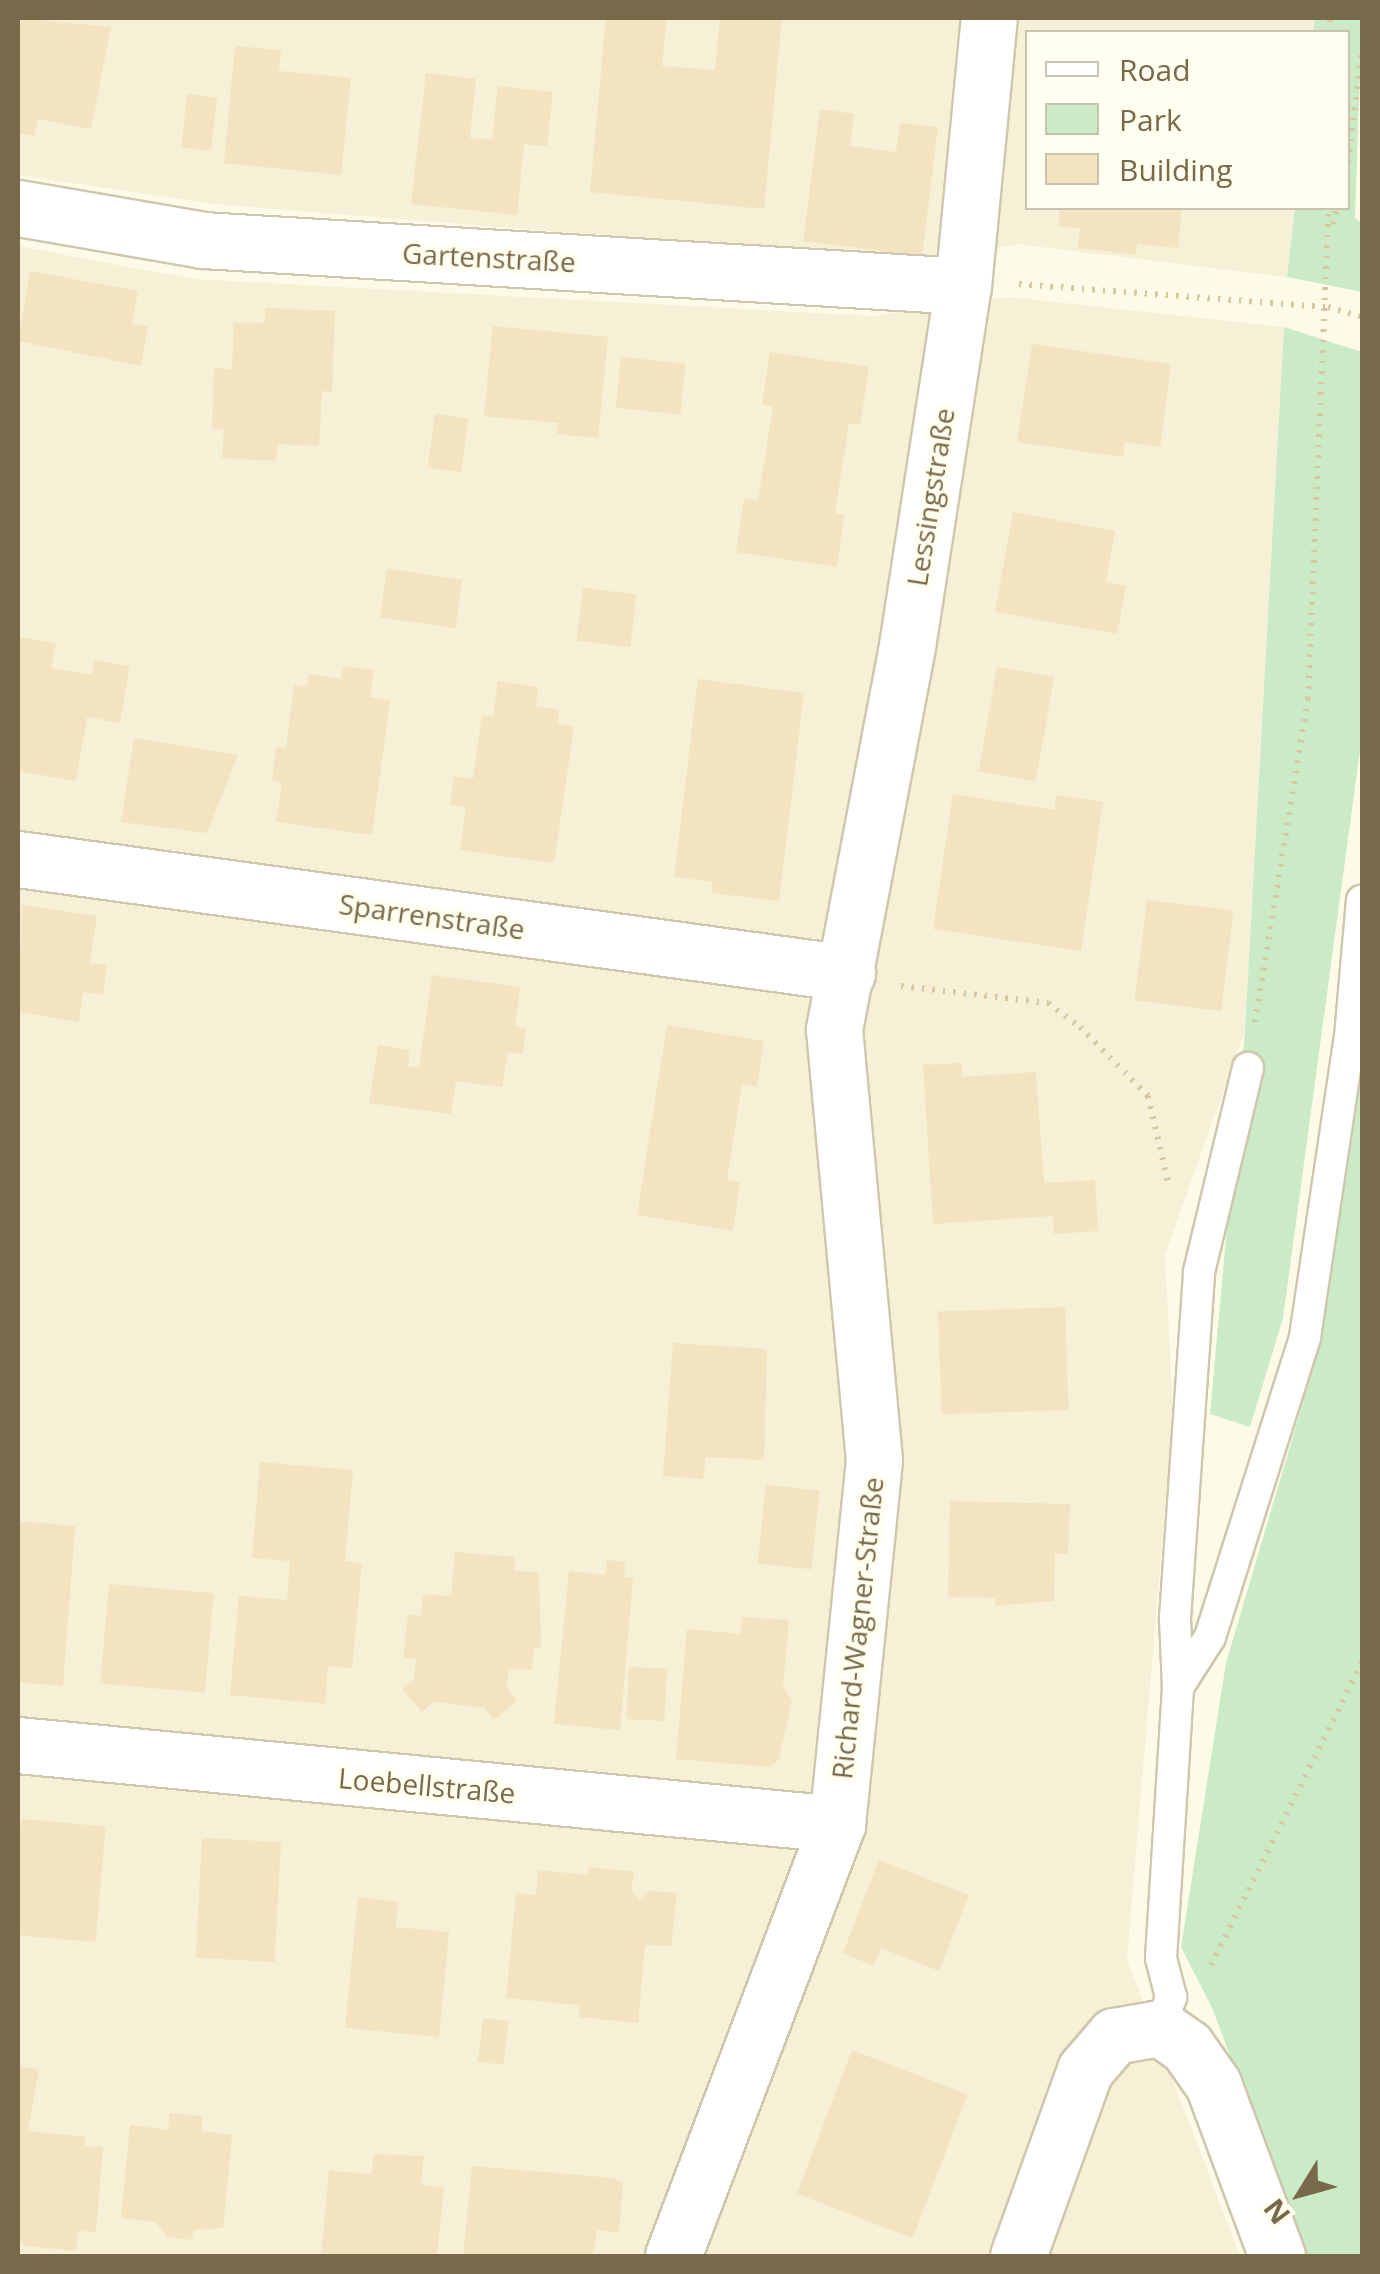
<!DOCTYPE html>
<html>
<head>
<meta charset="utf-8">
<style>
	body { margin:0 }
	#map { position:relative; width:1380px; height:2274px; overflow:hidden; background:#fdfbe8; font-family:"Open Sans",sans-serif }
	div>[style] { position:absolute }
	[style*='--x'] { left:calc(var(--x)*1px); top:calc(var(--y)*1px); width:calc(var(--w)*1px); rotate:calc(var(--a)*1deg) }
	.residential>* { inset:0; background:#f5f0d6 }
	.green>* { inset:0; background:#caebc6 }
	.building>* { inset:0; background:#f3e3c0; transform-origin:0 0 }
	.path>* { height:6px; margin-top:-3px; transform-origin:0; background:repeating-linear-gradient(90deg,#d8c8a2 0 2.5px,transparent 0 10.5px) }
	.roads { filter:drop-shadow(2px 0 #cfc7ad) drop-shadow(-2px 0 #cfc7ad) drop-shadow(0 2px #cfc7ad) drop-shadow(0 -2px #cfc7ad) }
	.lane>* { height:30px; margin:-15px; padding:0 15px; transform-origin:15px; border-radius:15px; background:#fff }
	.street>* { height:55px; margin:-27.5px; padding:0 27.5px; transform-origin:27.5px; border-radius:27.5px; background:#fff }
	span { translate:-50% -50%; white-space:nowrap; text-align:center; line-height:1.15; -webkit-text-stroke:9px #fffeef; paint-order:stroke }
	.street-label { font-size:28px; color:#78694b }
	.frame { position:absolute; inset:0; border:20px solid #78694b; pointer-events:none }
	.legend { position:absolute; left:1025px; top:30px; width:325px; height:180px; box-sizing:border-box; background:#fffeef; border:2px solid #c9c2ad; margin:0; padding:12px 18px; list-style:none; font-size:30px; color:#78694b }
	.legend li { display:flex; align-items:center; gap:20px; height:50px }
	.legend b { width:50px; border:2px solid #c9c2ad }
	.north { position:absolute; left:1250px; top:2144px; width:100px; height:100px; -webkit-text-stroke:8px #fffeef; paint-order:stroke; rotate:233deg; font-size:28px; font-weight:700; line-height:40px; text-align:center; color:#78694b }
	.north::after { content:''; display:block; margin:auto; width:35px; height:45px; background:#78694b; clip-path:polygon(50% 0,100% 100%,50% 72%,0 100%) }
</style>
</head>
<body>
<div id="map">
	<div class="residential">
		<div style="clip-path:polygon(18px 18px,1315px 18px,1313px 32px,1028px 32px,1028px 208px,1295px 208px,1287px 277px,1016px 244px,932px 262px,214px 204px,18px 175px)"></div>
		<div style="clip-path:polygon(18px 246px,193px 279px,872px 316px,1010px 297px,1284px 327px,1245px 1030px,1165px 1255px,1173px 1413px,1127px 1960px,1240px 2256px,18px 2256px)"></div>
	</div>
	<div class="green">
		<div style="clip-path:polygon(1315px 18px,1362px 18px,1355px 218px,1362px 223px,1362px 292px,1287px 277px,1295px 208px,1348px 208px,1348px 32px,1313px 32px)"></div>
		<div style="clip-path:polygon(1284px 327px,1362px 352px,1362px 736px,1283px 1318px,1250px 1427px,1210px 1414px,1245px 1030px)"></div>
		<div style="clip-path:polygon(1362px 1020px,1362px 2256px,1304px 2256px,1213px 2010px,1181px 1947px,1226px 1663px,1319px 1348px)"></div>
	</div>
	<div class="building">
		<div style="clip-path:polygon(18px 18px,111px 27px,91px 129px,38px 119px,34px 136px,18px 133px)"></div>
		<div style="clip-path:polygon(606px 18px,667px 18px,662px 66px,715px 70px,720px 18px,782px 18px,764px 209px,590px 192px)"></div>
		<div style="clip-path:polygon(235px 46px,281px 50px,279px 71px,351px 78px,341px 175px,224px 163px)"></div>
		<div style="clip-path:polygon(426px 73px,476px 79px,470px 138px,492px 140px,498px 86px,553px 92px,547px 146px,524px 144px,517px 215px,411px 204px)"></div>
		<div style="left:187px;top:94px;width:30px;height:54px;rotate:6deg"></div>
		<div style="clip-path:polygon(820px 109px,854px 114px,850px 146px,896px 152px,900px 123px,938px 127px,922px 256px,803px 241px)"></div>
		<div style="clip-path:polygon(1060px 208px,1182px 208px,1178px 248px,1137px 244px,1136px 255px,1078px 248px,1080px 228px,1058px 226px)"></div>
		<div style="clip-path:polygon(30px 271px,138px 291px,132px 324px,148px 326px,141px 366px,18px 341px)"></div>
		<div style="clip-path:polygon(265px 308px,335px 311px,332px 392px,322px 391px,319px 446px,278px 444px,276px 461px,222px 458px,224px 430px,212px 429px,214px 368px,232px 369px,234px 322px,265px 323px)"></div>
		<div style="clip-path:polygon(493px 326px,608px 337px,598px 438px,557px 434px,558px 423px,484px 416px)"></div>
		<div style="clip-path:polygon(1032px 344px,1171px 364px,1160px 447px,1125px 442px,1123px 457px,1017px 442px)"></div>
		<div style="clip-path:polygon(770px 352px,869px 367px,860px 425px,849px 423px,835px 513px,844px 515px,837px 567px,736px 552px,744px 498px,758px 501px,773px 407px,762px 404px)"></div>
		<div style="left:621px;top:357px;width:65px;height:51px;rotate:6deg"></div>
		<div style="left:435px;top:414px;width:34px;height:54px;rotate:8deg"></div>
		<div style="clip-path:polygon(1013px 512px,1115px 531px,1106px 582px,1126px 586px,1117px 634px,995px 612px)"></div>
		<div style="left:387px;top:569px;width:76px;height:49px;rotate:8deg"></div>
		<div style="left:583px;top:588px;width:54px;height:53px;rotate:7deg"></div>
		<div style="clip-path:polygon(18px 637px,56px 643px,51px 668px,92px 675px,95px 660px,130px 666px,120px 723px,87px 717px,76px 781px,18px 771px)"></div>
		<div style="clip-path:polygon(343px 666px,374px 670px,370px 697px,390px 700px,372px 835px,276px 822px,282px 783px,272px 781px,276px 747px,286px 749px,294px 685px,307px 687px,309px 674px,341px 679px)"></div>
		<div style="left:997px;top:667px;width:58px;height:106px;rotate:10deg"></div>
		<div style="clip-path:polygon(698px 679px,804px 693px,779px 901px,711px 893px,713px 882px,674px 877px)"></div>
		<div style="clip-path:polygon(498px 681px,538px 687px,536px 706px,559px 710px,558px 724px,574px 727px,554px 863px,460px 850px,466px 807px,450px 805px,454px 776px,473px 779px,482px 715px,493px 717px)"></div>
		<div style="clip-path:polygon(134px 738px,238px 755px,207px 833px,121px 822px)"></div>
		<div style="clip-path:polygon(953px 794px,1054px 810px,1056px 795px,1103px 802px,1081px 951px,933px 929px)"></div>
		<div style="left:1147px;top:900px;width:87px;height:101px;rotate:7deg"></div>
		<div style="clip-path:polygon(22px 905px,97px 916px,90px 963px,107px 965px,103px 995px,83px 992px,79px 1022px,18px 1012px)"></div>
		<div style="clip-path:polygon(432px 975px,520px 987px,515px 1026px,526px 1028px,523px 1054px,508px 1052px,502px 1087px,456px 1081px,451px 1114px,369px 1103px,378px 1045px,410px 1050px,408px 1067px,419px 1068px)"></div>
		<div style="clip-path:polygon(667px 1025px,764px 1041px,757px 1087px,742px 1084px,727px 1180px,740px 1182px,733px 1231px,637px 1215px)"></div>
		<div style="clip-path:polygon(962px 1063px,962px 1077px,1036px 1072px,1044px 1183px,1095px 1180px,1098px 1231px,1054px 1234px,1053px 1216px,933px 1224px,923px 1065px)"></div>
		<div style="left:1065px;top:1307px;width:103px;height:127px;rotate:88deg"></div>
		<div style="clip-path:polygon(673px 1343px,767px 1349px,764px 1460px,706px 1457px,703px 1479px,663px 1476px)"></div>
		<div style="clip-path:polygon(260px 1462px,353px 1470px,345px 1561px,362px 1563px,352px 1668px,328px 1666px,325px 1704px,230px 1695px,239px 1596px,287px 1600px,290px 1561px,252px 1558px)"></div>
		<div style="left:766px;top:1485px;width:54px;height:79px;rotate:6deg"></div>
		<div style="clip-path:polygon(950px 1501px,1070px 1504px,1068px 1554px,1055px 1554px,1054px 1601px,995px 1606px,995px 1598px,948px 1597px)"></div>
		<div style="clip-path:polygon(18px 1521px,75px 1526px,63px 1686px,18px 1682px)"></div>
		<div style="clip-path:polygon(455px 1552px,515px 1557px,514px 1571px,539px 1572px,541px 1648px,534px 1647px,532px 1670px,509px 1669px,507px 1688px,517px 1701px,494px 1720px,485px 1708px,433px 1702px,422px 1712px,402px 1689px,414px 1680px,416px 1659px,403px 1658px,408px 1614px,421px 1616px,423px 1594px,451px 1596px)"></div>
		<div style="clip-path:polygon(607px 1560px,626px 1562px,624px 1577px,633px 1578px,620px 1730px,554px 1724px,569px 1571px,605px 1575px)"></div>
		<div style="left:109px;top:1584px;width:105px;height:100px;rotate:5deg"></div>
		<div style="clip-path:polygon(742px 1617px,789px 1620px,783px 1687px,792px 1700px,779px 1759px,770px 1767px,676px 1759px,687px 1629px,741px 1634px)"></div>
		<div style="left:629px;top:1667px;width:38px;height:52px;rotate:3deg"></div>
		<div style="left:21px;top:1819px;width:85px;height:116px;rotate:5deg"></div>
		<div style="left:202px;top:1838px;width:79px;height:120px;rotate:3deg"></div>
		<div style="clip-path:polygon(879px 1860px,969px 1895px,939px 1971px,881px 1948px,874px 1966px,843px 1953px)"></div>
		<div style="clip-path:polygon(589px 1867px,634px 1872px,631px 1891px,640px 1900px,650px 1891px,677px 1893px,671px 1946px,645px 1945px,638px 2023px,579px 2017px,580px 2005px,506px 1998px,516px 1893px,536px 1895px,538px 1870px,588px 1875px)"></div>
		<div style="clip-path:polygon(358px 1897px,398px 1902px,396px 1927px,449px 1932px,439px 2037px,345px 2028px)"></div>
		<div style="left:483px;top:2018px;width:26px;height:44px;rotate:7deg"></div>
		<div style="left:852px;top:2050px;width:124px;height:154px;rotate:21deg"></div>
		<div style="clip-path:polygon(18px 2067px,39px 2069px,28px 2131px,85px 2137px,85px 2146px,103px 2147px,96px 2232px,78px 2231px,76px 2251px,25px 2246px,18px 2238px)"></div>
		<div style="clip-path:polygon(170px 2113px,202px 2116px,202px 2131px,232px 2135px,223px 2228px,194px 2230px,191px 2240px,167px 2237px,156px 2222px,121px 2218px,130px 2125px,168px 2130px)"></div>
		<div style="clip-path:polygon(374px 2154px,424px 2156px,421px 2185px,444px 2187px,437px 2256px,321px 2256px,329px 2171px,371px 2174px)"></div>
		<div style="clip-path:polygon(472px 2166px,613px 2178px,623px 2183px,619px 2233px,597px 2230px,593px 2256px,463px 2256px)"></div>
	</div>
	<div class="path">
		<div style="--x:1330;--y:32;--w:14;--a:-90"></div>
		<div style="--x:1348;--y:162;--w:115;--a:-83"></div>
		<div style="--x:1333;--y:224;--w:16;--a:-76"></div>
		<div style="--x:1019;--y:284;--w:310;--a:4.3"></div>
		<div style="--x:1328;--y:307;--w:35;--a:16"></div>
		<div style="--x:901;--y:986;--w:148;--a:6.6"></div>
		<div style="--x:1048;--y:1003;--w:40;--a:37"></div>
		<div style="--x:1080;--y:1027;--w:97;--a:45.4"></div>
		<div style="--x:1148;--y:1096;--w:92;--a:76.9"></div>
		<div style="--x:1255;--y:1022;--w:327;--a:-80.7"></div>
		<div style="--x:1308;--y:699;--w:491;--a:-87.6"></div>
		<div style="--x:1211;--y:1965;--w:339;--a:-63.5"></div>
	</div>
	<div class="roads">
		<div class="lane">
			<div style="--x:1178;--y:1687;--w:59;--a:-57.4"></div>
			<div style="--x:1210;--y:1637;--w:315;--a:-72.4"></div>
			<div style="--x:1305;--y:1337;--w:303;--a:-81.5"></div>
			<div style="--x:1350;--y:1037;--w:137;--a:-85"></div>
			<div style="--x:1160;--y:2028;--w:33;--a:-70"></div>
			<div style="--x:1171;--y:1997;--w:40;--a:-104.4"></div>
			<div style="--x:1161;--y:1958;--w:272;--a:-86.4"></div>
			<div style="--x:1178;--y:1687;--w:69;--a:-92.5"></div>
			<div style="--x:1175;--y:1618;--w:347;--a:-86"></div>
			<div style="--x:1199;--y:1272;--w:210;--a:-76.5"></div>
		</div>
		<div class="street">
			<div style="--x:18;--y:208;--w:188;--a:9.8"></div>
			<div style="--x:203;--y:240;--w:761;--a:3.46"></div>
			<div style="--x:18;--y:859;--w:837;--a:7.83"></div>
			<div style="--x:18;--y:1745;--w:823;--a:5.51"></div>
			<div style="--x:673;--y:2256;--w:462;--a:-69.2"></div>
			<div style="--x:837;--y:1824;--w:366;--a:-84.2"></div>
			<div style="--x:874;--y:1460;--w:433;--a:-95.3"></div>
			<div style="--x:834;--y:1029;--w:390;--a:-79.2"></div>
			<div style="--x:907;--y:646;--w:364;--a:-81.2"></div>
			<div style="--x:963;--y:286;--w:269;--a:-84.5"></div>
			<div style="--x:1018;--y:2256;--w:198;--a:-70.2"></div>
			<div style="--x:1085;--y:2070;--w:45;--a:-49.5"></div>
			<div style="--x:1114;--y:2036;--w:47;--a:-9.9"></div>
			<div style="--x:1160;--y:2028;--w:33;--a:35"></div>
			<div style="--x:1187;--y:2047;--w:45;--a:54.9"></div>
			<div style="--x:1213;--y:2084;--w:184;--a:69.6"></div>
		</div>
	</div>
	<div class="street-label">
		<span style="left:489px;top:257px;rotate:3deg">Gartenstraße</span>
		<span style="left:930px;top:497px;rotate:-81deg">Lessingstraße</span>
		<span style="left:432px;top:916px;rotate:8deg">Sparrenstraße</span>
		<span style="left:857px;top:1628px;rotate:-84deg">Richard-Wagner-Straße</span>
		<span style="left:427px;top:1785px;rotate:5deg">Loebellstraße</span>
	</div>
	<div class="frame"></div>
	<ul class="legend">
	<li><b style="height:12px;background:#fff"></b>Road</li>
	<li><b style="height:28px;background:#caebc6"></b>Park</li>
	<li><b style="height:28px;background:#f3e3c0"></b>Building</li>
	</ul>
	<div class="north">N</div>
</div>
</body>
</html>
